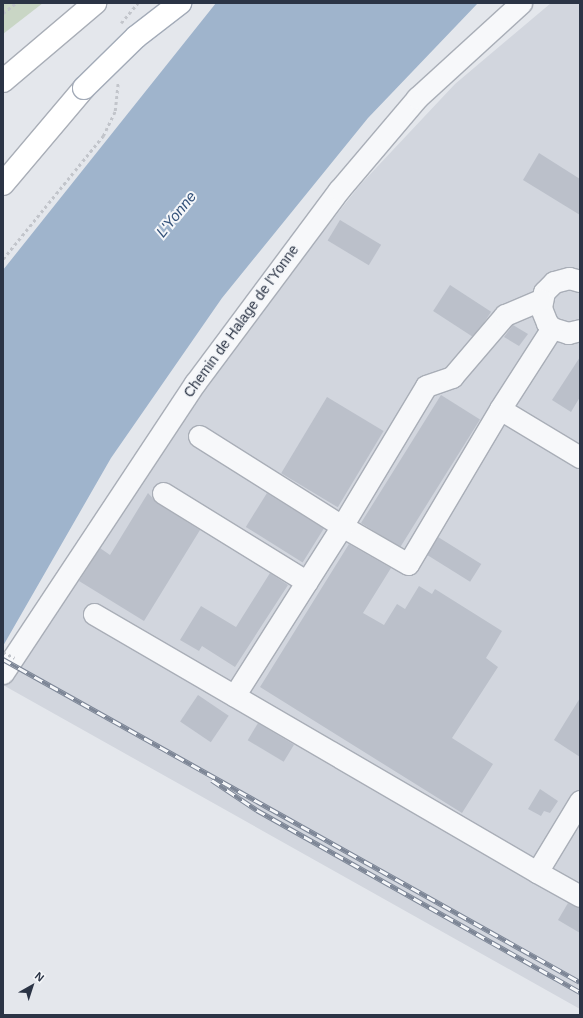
<!DOCTYPE html>
<html>
<head>
<meta charset="utf-8">
<style>
	body { margin:0 }
	#map { position:relative; width:583px; height:1018px; overflow:hidden; background:#e4e7ec; font-family:Arial,sans-serif }
	div>[style] { position:absolute }
	[style*='--x'] { left:calc(var(--x)*1px); top:calc(var(--y)*1px); width:calc(var(--w)*1px); rotate:calc(var(--a)*1deg) }
	.built>* { inset:0; background:#d2d6de }
	.green>* { inset:0; background:#c9d6c5 }
	.water>* { inset:0; background:#9fb4cc }
	.building>* { inset:0; background:#bbc0ca; transform-origin:0 0 }
	.path>* { height:2.5px; margin-top:-1.25px; transform-origin:0; background:repeating-linear-gradient(90deg,#c2c5cb 0 3px,transparent 0 6px) }
	.roads { filter:drop-shadow(1px 0 #a9aeb7) drop-shadow(-1px 0 #a9aeb7) drop-shadow(0 1px #a9aeb7) drop-shadow(0 -1px #a9aeb7) }
	.minor>* { height:21px; margin:-10.5px; padding:0 10.5px; transform-origin:10.5px; border-radius:10.5px; background:#f7f8fa }
	.major>* { height:22px; margin:-11px; padding:0 11px; transform-origin:11px; border-radius:11px; background:#fff }
	.rail>* { height:4.5px; margin-top:-2.25px; transform-origin:0; background:repeating-linear-gradient(90deg,#f4f6f9 0 9px,#7d8696 0 18px); box-sizing:border-box; border-block:1px solid #7d8696 }
	.path-bridge>* { height:2.5px; margin-top:-1.25px; transform-origin:0; background:repeating-linear-gradient(90deg,#c2c5cb 0 3px,transparent 0 6px) }
	.bridges { filter:drop-shadow(1px 0 #a3abb8) drop-shadow(-1px 0 #a3abb8) drop-shadow(0 1px #a3abb8) drop-shadow(0 -1px #a3abb8) }
	.major-bridge>* { height:22px; margin:-11px; padding:0 11px; transform-origin:11px; border-radius:11px; background:#fff }
	span { translate:-50% -50%; white-space:nowrap; text-align:center; line-height:1.15; -webkit-text-stroke:4px #f4f6f9; paint-order:stroke }
	.street-label { font-size:14px; color:#2b3445 }
	.water-label { font-size:15px; color:#34527a; font-style:italic }
	.frame { position:absolute; inset:0; border:4px solid #2b3445; pointer-events:none }
	.north { position:absolute; left:12px; top:966px; width:40px; height:40px; -webkit-text-stroke:3px #f4f6f9; paint-order:stroke; rotate:39deg; font-size:11px; font-weight:700; line-height:16px; text-align:center; color:#2b3445 }
	.north::after { content:''; display:block; margin:auto; width:14px; height:18px; background:#2b3445; clip-path:polygon(50% 0,100% 100%,50% 72%,0 100%) }
</style>
</head>
<body>
<div id="map">
	<div class="built">
		<div style="clip-path:polygon(551px 3px,580px 3px,580px 1009px,3px 685px,3px 681px,27px 644px,34px 648px,163px 449px,271px 297px,360px 185px,455px 84px)"></div>
	</div>
	<div class="green">
		<div style="clip-path:polygon(3px 3px,43px 3px,3px 34px)"></div>
	</div>
	<div class="water">
		<div style="clip-path:polygon(216px 3px,478px 3px,368px 118px,222px 298px,111px 458px,3px 646px,3px 270px)"></div>
	</div>
	<div class="building">
		<div style="clip-path:polygon(539px 153px,580px 179px,580px 215px,523px 180px)"></div>
		<div style="left:340px;top:220px;width:48px;height:24px;rotate:31deg"></div>
		<div style="left:450px;top:285px;width:49px;height:31px;rotate:33deg"></div>
		<div style="clip-path:polygon(513px 325px,528px 334px,519px 346px,504px 337px)"></div>
		<div style="clip-path:polygon(580px 357px,580px 397px,571px 412px,552px 400px)"></div>
		<div style="left:441px;top:395px;width:46px;height:151px;rotate:32deg"></div>
		<div style="left:327px;top:397px;width:66px;height:89px;rotate:31deg"></div>
		<div style="clip-path:polygon(148px 493px,157px 503px,200px 530px,144px 621px,79px 581px,100px 548px,110px 555px)"></div>
		<div style="left:267px;top:493px;width:67px;height:40px;rotate:32deg"></div>
		<div style="left:438px;top:537px;width:51px;height:21px;rotate:32deg"></div>
		<div style="clip-path:polygon(349px 544px,391px 568px,363px 613px,384px 625px,397px 604px,405px 609px,419px 586px,432px 594px,435px 589px,502px 631px,486px 658px,498px 667px,452px 738px,493px 764px,462px 813px,260px 687px)"></div>
		<div style="clip-path:polygon(270px 573px,288px 585px,235px 667px,202px 646px,199px 651px,180px 640px,201px 606px,236px 627px)"></div>
		<div style="left:198px;top:695px;width:37px;height:32px;rotate:34deg"></div>
		<div style="clip-path:polygon(580px 698px,580px 757px,554px 740px)"></div>
		<div style="left:258px;top:723px;width:42px;height:20px;rotate:31deg"></div>
		<div style="clip-path:polygon(540px 789px,558px 801px,550px 813px,544px 811px,541px 816px,528px 809px)"></div>
		<div style="clip-path:polygon(568px 903px,580px 908px,580px 933px,558px 920px)"></div>
	</div>
	<div class="path">
		<div style="--x:3;--y:13;--w:16;--a:-38"></div>
		<div style="--x:121;--y:23;--w:26;--a:-50"></div>
		<div style="--x:3;--y:259;--w:159;--a:-50.9"></div>
		<div style="--x:103;--y:136;--w:28;--a:-64"></div>
		<div style="--x:115;--y:111;--w:29;--a:-84"></div>
	</div>
	<div class="roads">
		<div class="minor">
			<div style="--x:580;--y:281;--w:11;--a:-165"></div>
			<div style="--x:569;--y:278;--w:16;--a:165"></div>
			<div style="--x:554;--y:282;--w:14;--a:135"></div>
			<div style="--x:544;--y:292;--w:16;--a:101"></div>
			<div style="--x:541;--y:308;--w:16;--a:68"></div>
			<div style="--x:547;--y:323;--w:7;--a:45"></div>
			<div style="--x:552;--y:328;--w:17;--a:17"></div>
			<div style="--x:568;--y:333;--w:12;--a:-14"></div>
			<div style="--x:552;--y:328;--w:96;--a:122.7"></div>
			<div style="--x:500;--y:409;--w:93;--a:31"></div>
			<div style="--x:500;--y:409;--w:180;--a:120.7"></div>
			<div style="--x:408;--y:564;--w:76;--a:-150.1"></div>
			<div style="--x:342;--y:526;--w:163;--a:-59"></div>
			<div style="--x:426;--y:386;--w:28;--a:-19"></div>
			<div style="--x:452;--y:377;--w:82;--a:-49.5"></div>
			<div style="--x:505;--y:315;--w:39;--a:-23"></div>
			<div style="--x:199;--y:436;--w:169;--a:32.2"></div>
			<div style="--x:342;--y:526;--w:201;--a:122.4"></div>
			<div style="--x:163;--y:493;--w:169;--a:31.7"></div>
			<div style="--x:94;--y:614;--w:513;--a:30.22"></div>
			<div style="--x:537;--y:872;--w:83;--a:-58.8"></div>
			<div style="--x:3;--y:673;--w:348;--a:-56.5"></div>
			<div style="--x:195;--y:383;--w:241;--a:-53.3"></div>
			<div style="--x:339;--y:190;--w:121;--a:-49.7"></div>
			<div style="--x:417;--y:98;--w:141;--a:-42.4"></div>
			<div style="--x:537;--y:872;--w:49;--a:29.2"></div>
		</div>
		<div class="major">
			<div style="--x:3;--y:81;--w:121;--a:-40.3"></div>
			<div style="--x:3;--y:184;--w:126;--a:-49.8"></div>
		</div>
	</div>
	<div class="rail">
		<div style="--x:3;--y:659;--w:661;--a:29.24"></div>
		<div style="--x:212;--y:780;--w:54;--a:33.7"></div>
		<div style="--x:257;--y:810;--w:371;--a:29.4"></div>
	</div>
	<div class="path-bridge">
		<div style="--x:3;--y:652;--w:13;--a:27"></div>
	</div>
	<div class="bridges">
		<div class="major-bridge">
			<div style="--x:84;--y:88;--w:73;--a:-44.4"></div>
			<div style="--x:136;--y:37;--w:56;--a:-37.7"></div>
		</div>
	</div>
	<div class="street-label">
		<span style="left:241px;top:321px;rotate:-54deg">Chemin de Halage de l'Yonne</span>
	</div>
	<div class="water-label">
		<span style="left:176px;top:214px;rotate:-51deg">L'Yonne</span>
	</div>
	<div class="frame"></div>
	<div class="north">N</div>
</div>
</body>
</html>
